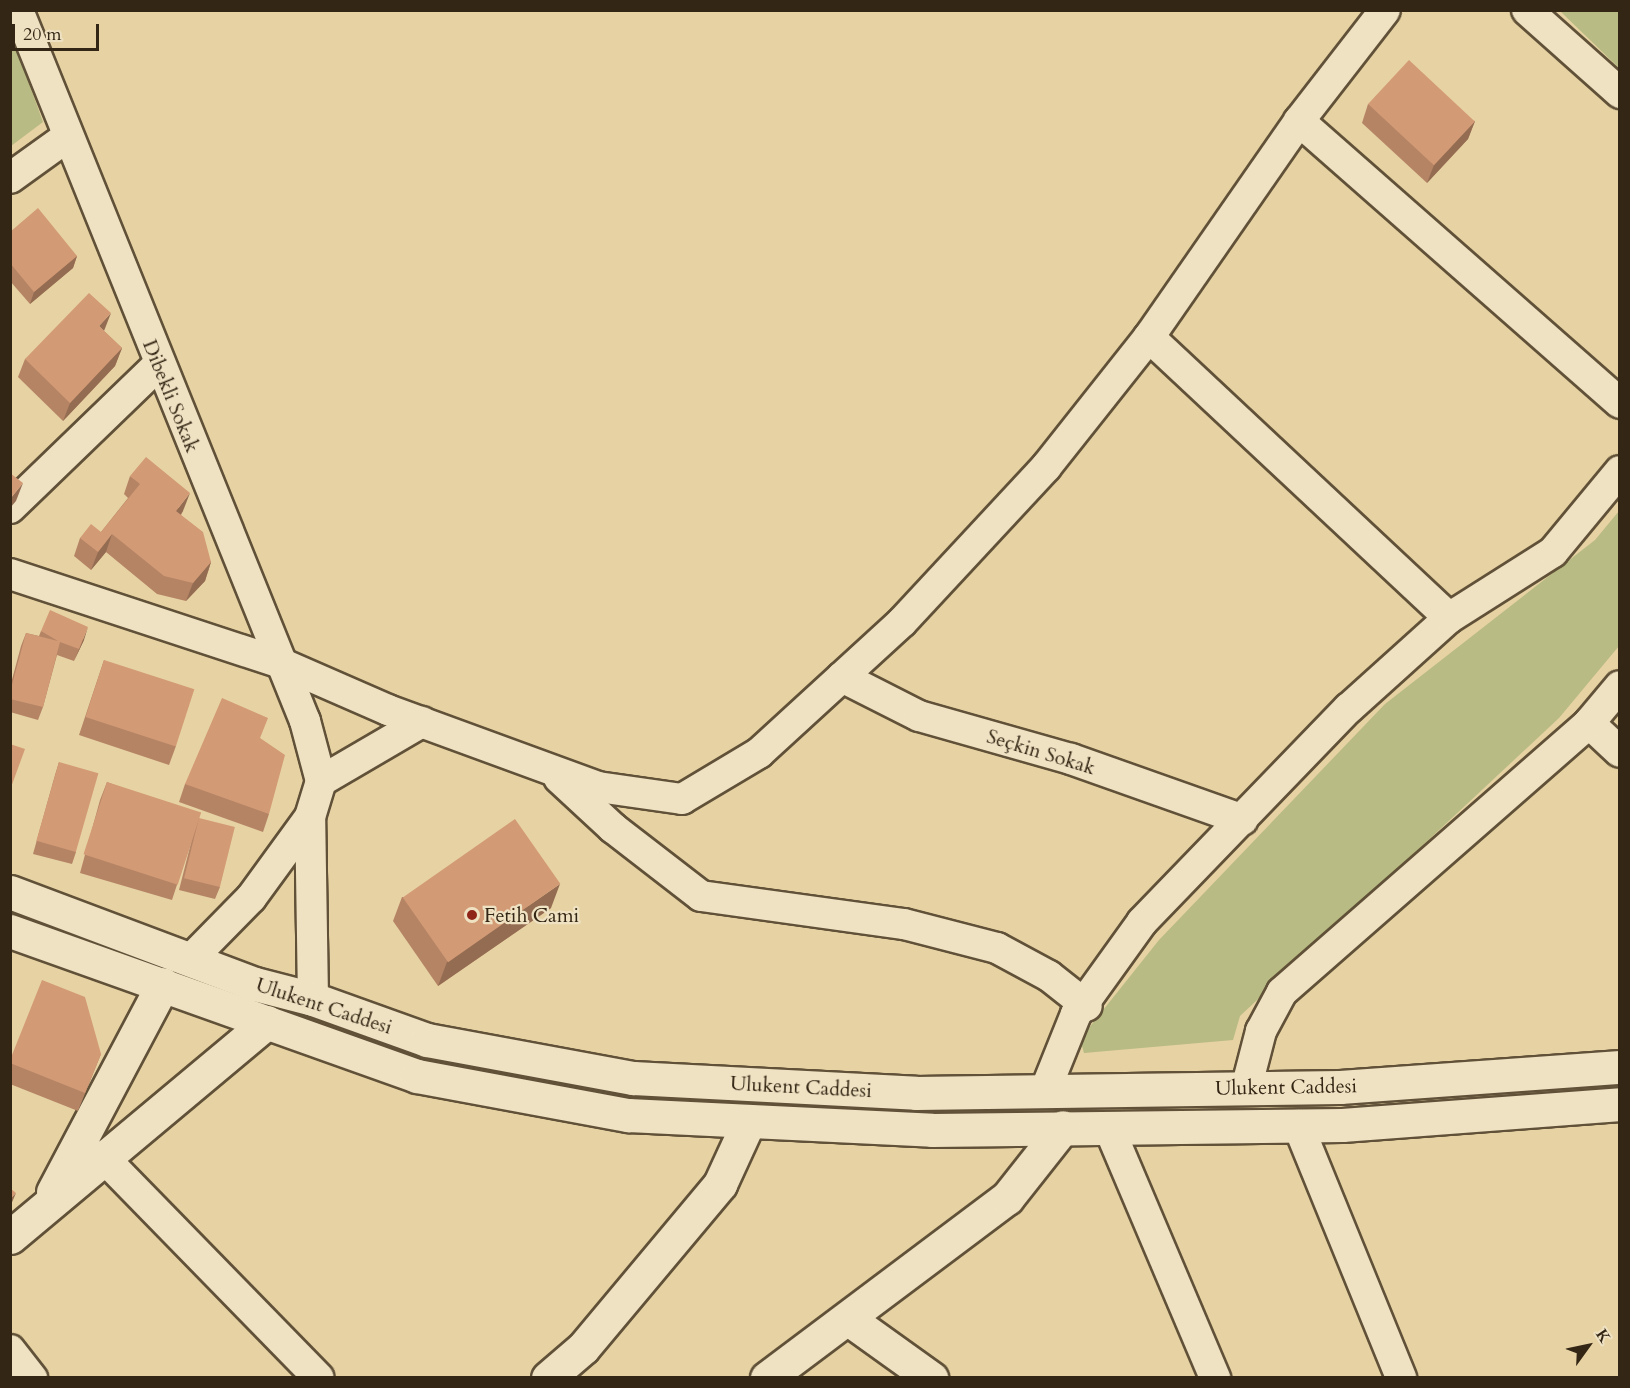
<!DOCTYPE html>
<html>
<head>
<meta charset="utf-8">
<style>
	body { margin:0 }
	#map { position:relative; width:1630px; height:1388px; overflow:hidden; background:#e7d2a3; font-family:Cardo,serif }
	div>[style] { position:absolute }
	[style*='--x'] { left:calc(var(--x)*1px); top:calc(var(--y)*1px); width:calc(var(--w)*1px); rotate:calc(var(--a)*1deg) }
	.green>* { inset:0; background:#b8bb83 }
	.roads { filter:drop-shadow(2px 0 #605138) drop-shadow(-2px 0 #605138) drop-shadow(0 2px #605138) drop-shadow(0 -2px #605138) }
	.street>* { height:30px; margin:-15px; padding:0 15px; transform-origin:15px; border-radius:15px; background:#efe2c3 }
	.secondary>* { height:33px; margin:-16.5px; padding:0 16.5px; transform-origin:16.5px; border-radius:16.5px; background:#efe2c3 }
	.wall>* { inset:0; background:#b58465 }
	.shaded-wall>* { inset:0; background:#936c52 }
	.building>* { inset:0; background:#d29a75; transform-origin:0 0 }
	.dots>* { width:16px; height:16px; translate:-50% -50%; box-sizing:border-box; border:3px solid #efe2c3; border-radius:50% }
	span { translate:-50% -50%; white-space:nowrap; text-align:center; line-height:1.15; -webkit-text-stroke:4.5px #efe2c3; paint-order:stroke }
	.street-label { font-size:20px; color:#332614 }
	.poi-label { font-size:20px; color:#332614 }
	.left { translate:0 -50%; text-align:left }
	.frame { position:absolute; inset:0; border:12px solid #332614; pointer-events:none }
	.north { position:absolute; left:1558px; top:1316px; width:60px; height:60px; -webkit-text-stroke:4px #efe2c3; paint-order:stroke; rotate:57deg; font-size:16px; font-weight:700; line-height:24px; text-align:center; color:#332614 }
	.north::after { content:''; display:block; margin:auto; width:21px; height:27px; background:#332614; clip-path:polygon(50% 0,100% 100%,50% 72%,0 100%) }
	.scale { position:absolute; left:12px; top:24px; width:87px; height:27px; box-sizing:border-box; border:3px solid #332614; border-top:0; padding-left:8px; font-size:18px; line-height:21px; white-space:nowrap; color:#332614; -webkit-text-stroke:4px #efe2c3; paint-order:stroke }
</style>
</head>
<body>
<div id="map">
	<div class="green">
		<div style="clip-path:polygon(1560px 11px,1619px 11px,1619px 68px)"></div>
		<div style="clip-path:polygon(11px 34px,43px 122px,11px 146px,10px 146px)"></div>
		<div style="clip-path:polygon(1619px 511px,1619px 646px,1559px 718px,1240px 1016px,1233px 1040px,1084px 1053px,1080px 1039px,1159px 940px,1385px 704px,1595px 540px)"></div>
	</div>
	<div class="roads">
		<div class="street">
			<div style="--x:18;--y:10;--w:767;--a:68.02"></div>
			<div style="--x:305;--y:721;--w:62;--a:75.1"></div>
			<div style="--x:1527;--y:10;--w:125;--a:41.7"></div>
			<div style="--x:1299;--y:121;--w:427;--a:41.3"></div>
			<div style="--x:10;--y:178;--w:70;--a:-35.7"></div>
			<div style="--x:1149;--y:337;--w:411;--a:43.1"></div>
			<div style="--x:10;--y:508;--w:206;--a:-44"></div>
			<div style="--x:10;--y:574;--w:282;--a:18.2"></div>
			<div style="--x:278;--y:662;--w:120;--a:23.6"></div>
			<div style="--x:388;--y:710;--w:224;--a:20.1"></div>
			<div style="--x:598;--y:787;--w:85;--a:8.1"></div>
			<div style="--x:682;--y:799;--w:90;--a:-30.9"></div>
			<div style="--x:759;--y:753;--w:194;--a:-42.5"></div>
			<div style="--x:902;--y:622;--w:212;--a:-47.1"></div>
			<div style="--x:1046;--y:467;--w:166;--a:-51.6"></div>
			<div style="--x:1149;--y:337;--w:263;--a:-55.2"></div>
			<div style="--x:1299;--y:121;--w:140;--a:-52.2"></div>
			<div style="--x:842;--y:677;--w:86;--a:26.9"></div>
			<div style="--x:919;--y:716;--w:158;--a:15.8"></div>
			<div style="--x:1071;--y:759;--w:182;--a:19.5"></div>
			<div style="--x:1589;--y:723;--w:42;--a:43.1"></div>
			<div style="--x:559;--y:778;--w:74;--a:42.8"></div>
			<div style="--x:613;--y:828;--w:111;--a:37.7"></div>
			<div style="--x:701;--y:896;--w:205;--a:7.9"></div>
			<div style="--x:904;--y:924;--w:96;--a:14.5"></div>
			<div style="--x:997;--y:948;--w:59;--a:28.3"></div>
			<div style="--x:1049;--y:976;--w:48;--a:38.3"></div>
			<div style="--x:192;--y:958;--w:84;--a:-45.5"></div>
			<div style="--x:251;--y:898;--w:100;--a:-53.9"></div>
			<div style="--x:313;--y:999;--w:182;--a:-90.9"></div>
			<div style="--x:310;--y:817;--w:38;--a:-73"></div>
			<div style="--x:321;--y:781;--w:117;--a:-30.3"></div>
			<div style="--x:1246;--y:1089;--w:60;--a:-75.5"></div>
			<div style="--x:1261;--y:1031;--w:44;--a:-61.7"></div>
			<div style="--x:1282;--y:992;--w:408;--a:-41.2"></div>
			<div style="--x:1589;--y:723;--w:48;--a:-50"></div>
			<div style="--x:1045;--y:1091;--w:83;--a:-68.1"></div>
			<div style="--x:1076;--y:1014;--w:113;--a:-54.3"></div>
			<div style="--x:1142;--y:922;--w:298;--a:-46"></div>
			<div style="--x:1349;--y:708;--w:135;--a:-42"></div>
			<div style="--x:1449;--y:618;--w:123;--a:-32.4"></div>
			<div style="--x:1553;--y:552;--w:105;--a:-50.4"></div>
			<div style="--x:1298;--y:1125;--w:273;--a:67.8"></div>
			<div style="--x:1109;--y:1128;--w:272;--a:67"></div>
			<div style="--x:102;--y:1156;--w:310;--a:45.7"></div>
			<div style="--x:10;--y:1350;--w:36;--a:52"></div>
		</div>
		<div class="secondary">
			<div style="--x:10;--y:892;--w:262;--a:20.6"></div>
			<div style="--x:255;--y:984;--w:60;--a:14.5"></div>
			<div style="--x:313;--y:999;--w:121;--a:19.8"></div>
			<div style="--x:427;--y:1040;--w:209;--a:10.5"></div>
			<div style="--x:633;--y:1078;--w:283;--a:3"></div>
			<div style="--x:916;--y:1093;--w:424;--a:-0.8"></div>
			<div style="--x:1340;--y:1087;--w:281;--a:-4.1"></div>
			<div style="--x:10;--y:931;--w:432;--a:19.6"></div>
			<div style="--x:417;--y:1076;--w:215;--a:10.5"></div>
			<div style="--x:628;--y:1115;--w:304;--a:2.8"></div>
			<div style="--x:932;--y:1130;--w:410;--a:-0.7"></div>
			<div style="--x:1342;--y:1125;--w:279;--a:-4.3"></div>
			<div style="--x:53;--y:1192;--w:235;--a:-62.1"></div>
			<div style="--x:10;--y:1237;--w:335;--a:-39.9"></div>
			<div style="--x:850;--y:1320;--w:100;--a:35.6"></div>
			<div style="--x:548;--y:1378;--w:46;--a:-40.6"></div>
			<div style="--x:583;--y:1348;--w:214;--a:-50.1"></div>
			<div style="--x:720;--y:1184;--w:69;--a:-65.3"></div>
			<div style="--x:767;--y:1378;--w:300;--a:-36.9"></div>
			<div style="--x:1007;--y:1198;--w:90;--a:-51.7"></div>
		</div>
	</div>
	<div class="wall">
		<div style="clip-path:polygon(1368px 104px,1475px 121px,1468px 139px,1427px 183px,1362px 123px)"></div>
		<div style="clip-path:polygon(10px 232px,77px 256px,73px 268px,30px 304px,10px 281px)"></div>
		<div style="clip-path:polygon(104px 331px,122px 348px,115px 366px,63px 421px,18px 377px,25px 359px)"></div>
		<div style="clip-path:polygon(130px 476px,183px 511px,181px 515px,211px 562px,205px 581px,186px 601px,157px 594px,106px 552px,91px 570px,74px 556px,80px 538px,101px 532px,128px 498px,124px 494px)"></div>
		<div style="clip-path:polygon(41px 631px,84px 640px,74px 661px,57px 655px,43px 707px,38px 720px,10px 712px,10px 687px,21px 646px,26px 633px,39px 636px)"></div>
		<div style="clip-path:polygon(104px 660px,176px 746px,169px 765px,79px 735px)"></div>
		<div style="clip-path:polygon(260px 738px,269px 814px,263px 832px,179px 802px,185px 784px)"></div>
		<div style="clip-path:polygon(59px 762px,76px 852px,72px 864px,33px 854px,55px 775px)"></div>
		<div style="clip-path:polygon(107px 782px,199px 818px,220px 887px,215px 899px,179px 890px,192px 839px,172px 900px,80px 873px,100px 800px)"></div>
		<div style="clip-path:polygon(402px 897px,551px 908px,438px 986px,393px 921px)"></div>
		<div style="clip-path:polygon(101px 1054px,78px 1111px,10px 1084px,10px 1060px)"></div>
	</div>
	<div class="shaded-wall">
		<div style="clip-path:polygon(1475px 121px,1468px 139px,1427px 183px,1434px 165px)"></div>
		<div style="clip-path:polygon(77px 256px,73px 268px,30px 304px,34px 292px)"></div>
		<div style="clip-path:polygon(111px 313px,104px 331px,99px 326px)"></div>
		<div style="clip-path:polygon(122px 348px,115px 366px,63px 421px,70px 403px)"></div>
		<div style="clip-path:polygon(23px 483px,16px 501px,10px 508px,10px 499px)"></div>
		<div style="clip-path:polygon(190px 493px,183px 511px,170px 529px,176px 511px)"></div>
		<div style="clip-path:polygon(112px 534px,106px 552px,91px 570px,98px 552px)"></div>
		<div style="clip-path:polygon(211px 562px,205px 581px,186px 601px,193px 583px)"></div>
		<div style="clip-path:polygon(88px 627px,84px 640px,74px 661px,79px 649px)"></div>
		<div style="clip-path:polygon(560px 884px,551px 908px,438px 986px,447px 962px)"></div>
		<div style="clip-path:polygon(16px 1193px,10px 1207px,10px 1199px)"></div>
	</div>
	<div class="building">
		<div style="left:1409px;top:60px;width:90px;height:60px;rotate:43deg"></div>
		<div style="clip-path:polygon(38px 208px,77px 256px,34px 292px,10px 263px,10px 232px)"></div>
		<div style="clip-path:polygon(89px 293px,111px 313px,99px 326px,122px 348px,70px 403px,25px 359px)"></div>
		<div style="clip-path:polygon(146px 457px,190px 493px,176px 511px,203px 532px,211px 562px,193px 583px,164px 576px,112px 534px,98px 552px,80px 538px,91px 524px,101px 532px,140px 484px,130px 476px)"></div>
		<div style="clip-path:polygon(10px 473px,23px 483px,10px 499px)"></div>
		<div style="clip-path:polygon(50px 610px,88px 627px,79px 649px,60px 642px,43px 707px,10px 699px,10px 692px,26px 633px,58px 641px,41px 631px)"></div>
		<div style="left:104px;top:660px;width:95px;height:60px;rotate:18deg"></div>
		<div style="clip-path:polygon(222px 698px,268px 718px,260px 738px,285px 755px,269px 814px,185px 784px)"></div>
		<div style="clip-path:polygon(10px 744px,25px 749px,10px 790px)"></div>
		<div style="left:59px;top:762px;width:41px;height:82px;rotate:16deg"></div>
		<div style="left:107px;top:782px;width:99px;height:76px;rotate:18deg"></div>
		<div style="left:199px;top:818px;width:37px;height:62px;rotate:14deg"></div>
		<div style="left:515px;top:819px;width:79px;height:137px;rotate:55deg"></div>
		<div style="clip-path:polygon(42px 980px,85px 997px,101px 1054px,85px 1093px,10px 1063px,10px 1060px)"></div>
		<div style="clip-path:polygon(10px 1188px,16px 1193px,10px 1199px)"></div>
	</div>
	<div class="dots">
		<div style="left:472px;top:915px;background:#8f2418"></div>
	</div>
	<div class="street-label">
		<span style="left:171px;top:396px;rotate:68deg">Dibekli Sokak</span>
		<span style="left:1041px;top:752px;rotate:17deg">Seçkin Sokak</span>
		<span style="left:324px;top:1006px;rotate:18deg">Ulukent Caddesi</span>
		<span style="left:801px;top:1087px;rotate:3deg">Ulukent Caddesi</span>
		<span style="left:1286px;top:1087px;rotate:-1deg">Ulukent Caddesi</span>
	</div>
	<div class="poi-label">
		<span class="left" style="left:484px;top:915px">Fetih Cami</span>
	</div>
	<div class="frame"></div>
	<div class="north">K</div>
	<div class="scale">20 m</div>
</div>
</body>
</html>
